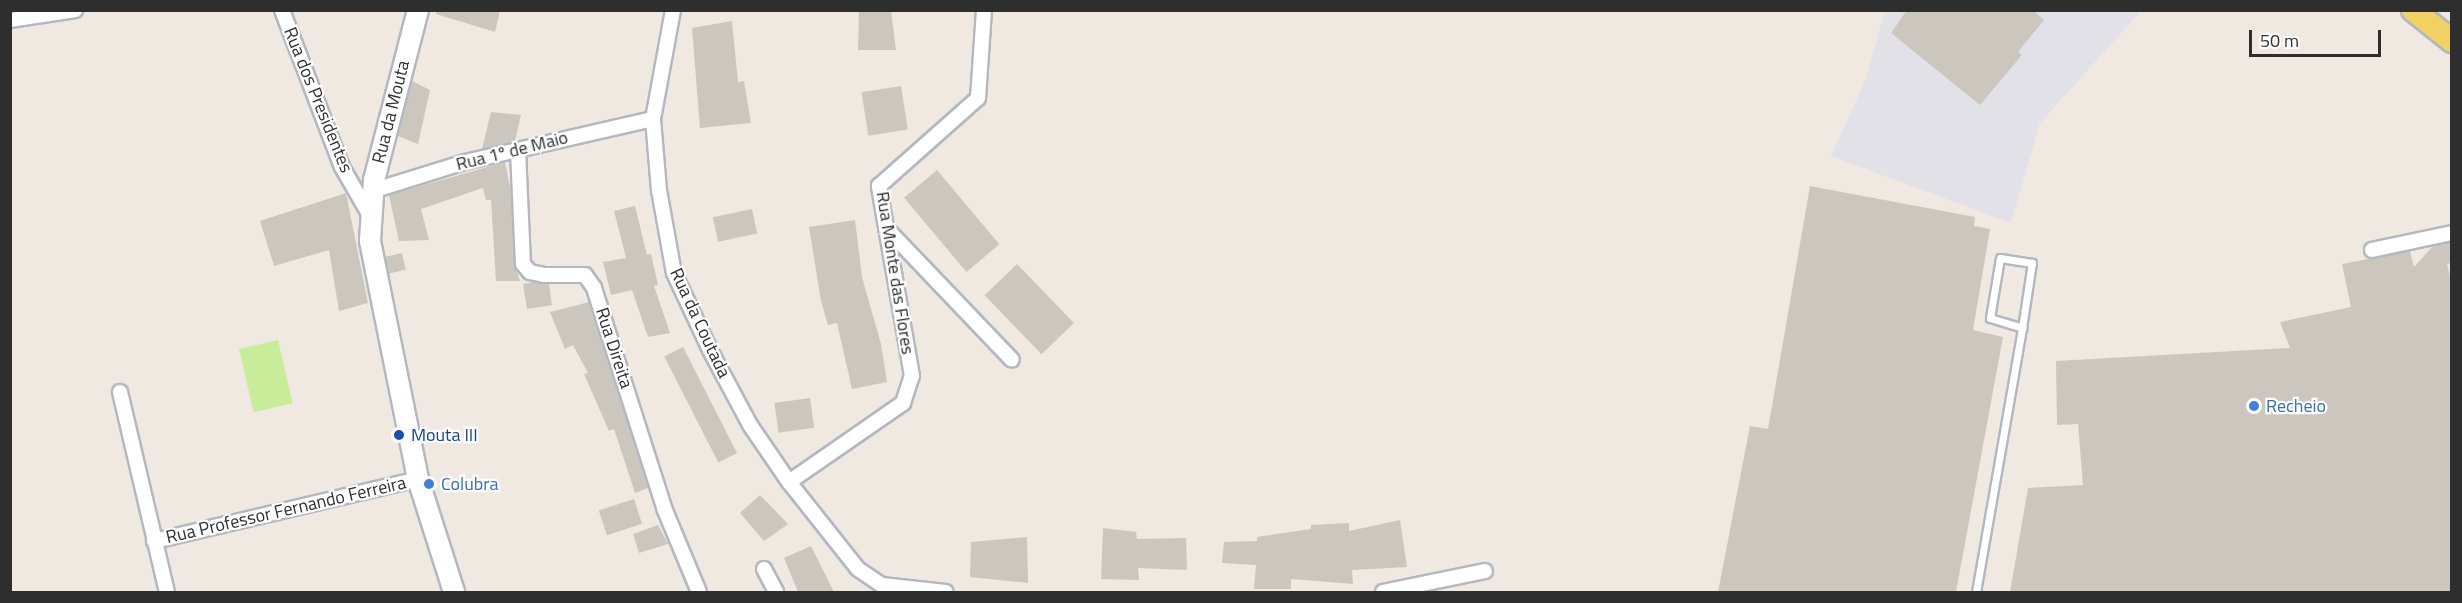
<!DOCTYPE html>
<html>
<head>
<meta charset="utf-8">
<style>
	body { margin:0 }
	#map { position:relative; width:2462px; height:603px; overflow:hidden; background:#efe9e1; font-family:"Titillium Web",sans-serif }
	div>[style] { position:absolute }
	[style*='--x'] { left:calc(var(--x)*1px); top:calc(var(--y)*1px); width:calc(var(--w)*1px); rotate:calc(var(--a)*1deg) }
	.industrial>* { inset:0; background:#e3e1e8 }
	.pitch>* { inset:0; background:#c9ec9a; transform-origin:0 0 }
	.building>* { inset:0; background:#cbc7bf; transform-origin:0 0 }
	.roads { filter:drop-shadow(2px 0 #b4b7c1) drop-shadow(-2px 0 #b4b7c1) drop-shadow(0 2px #b4b7c1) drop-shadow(0 -2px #b4b7c1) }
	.service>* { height:7px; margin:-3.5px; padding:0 3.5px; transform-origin:3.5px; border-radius:3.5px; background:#fff }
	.minor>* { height:14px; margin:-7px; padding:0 7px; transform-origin:7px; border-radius:7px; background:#fff }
	.secondary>* { height:20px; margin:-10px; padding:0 10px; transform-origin:10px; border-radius:10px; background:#fff }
	.primary>* { height:22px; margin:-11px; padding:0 11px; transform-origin:11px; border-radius:11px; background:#f2d163 }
	.dots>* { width:16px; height:16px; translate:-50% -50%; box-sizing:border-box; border:3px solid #fff; border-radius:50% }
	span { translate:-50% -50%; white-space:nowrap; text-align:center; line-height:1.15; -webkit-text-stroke:4.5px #fff; paint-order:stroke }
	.street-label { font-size:18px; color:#2e2e2e }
	.shop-label { font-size:18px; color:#366cbe }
	.left { translate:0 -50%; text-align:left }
	.transit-label { font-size:18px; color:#164399 }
	.frame { position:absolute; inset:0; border:12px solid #2e2e2e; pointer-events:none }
	.scale { position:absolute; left:2249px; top:30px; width:132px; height:27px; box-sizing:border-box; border:3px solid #2e2e2e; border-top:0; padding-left:8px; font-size:18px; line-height:21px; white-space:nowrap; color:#2e2e2e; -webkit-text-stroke:4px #fff; paint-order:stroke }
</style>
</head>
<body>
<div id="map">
	<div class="industrial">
		<div style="clip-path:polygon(1885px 11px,2141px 11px,2040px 123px,2011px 223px,1831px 156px,1865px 81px)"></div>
	</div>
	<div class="pitch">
		<div style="left:278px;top:340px;width:65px;height:40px;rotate:77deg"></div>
	</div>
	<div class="building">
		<div style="clip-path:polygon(436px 10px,500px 10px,495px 32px,436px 14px)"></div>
		<div style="clip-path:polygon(859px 10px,891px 10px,896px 50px,858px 50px)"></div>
		<div style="clip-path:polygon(1907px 10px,2033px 10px,2044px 20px,2018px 52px,2022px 55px,1980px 105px,1891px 33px)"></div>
		<div style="clip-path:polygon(732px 21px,738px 82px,744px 81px,751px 123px,700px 128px,692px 28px)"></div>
		<div style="clip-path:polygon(412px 81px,430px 90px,418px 144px,398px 136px)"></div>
		<div style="left:901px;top:86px;width:44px;height:40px;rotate:81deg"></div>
		<div style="clip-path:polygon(491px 112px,521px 115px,515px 141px,482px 149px)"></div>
		<div style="clip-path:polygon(505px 162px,511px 193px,514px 264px,520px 281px,496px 281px,491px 200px,486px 200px,483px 188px,421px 209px,429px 240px,399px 241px,389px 195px)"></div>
		<div style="left:937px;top:170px;width:97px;height:43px;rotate:50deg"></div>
		<div style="clip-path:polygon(1810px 186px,1975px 217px,1974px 226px,1990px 229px,1973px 330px,2003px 337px,1956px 592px,1718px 592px,1750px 426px,1768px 429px)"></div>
		<div style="clip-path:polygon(346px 193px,368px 303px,339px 311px,329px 250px,274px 266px,260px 221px)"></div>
		<div style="clip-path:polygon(635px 206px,647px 255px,651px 254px,658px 285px,654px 286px,670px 333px,648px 337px,632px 290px,611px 295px,603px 262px,626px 258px,614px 211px)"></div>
		<div style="left:752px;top:209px;width:25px;height:40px;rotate:78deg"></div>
		<div style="clip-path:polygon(855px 220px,862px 277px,881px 344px,887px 382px,852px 389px,837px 323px,828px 325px,821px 301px,809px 227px)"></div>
		<div style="clip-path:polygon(2451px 242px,2451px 263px,2447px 264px,2451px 280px,2451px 592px,2010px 592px,2028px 488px,2083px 485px,2078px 424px,2057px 425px,2056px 361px,2290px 348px,2280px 322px,2351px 307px,2342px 264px,2410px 251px,2414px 267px,2432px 247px)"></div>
		<div style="left:402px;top:253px;width:17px;height:17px;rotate:77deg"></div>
		<div style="left:1017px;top:264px;width:82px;height:45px;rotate:46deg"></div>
		<div style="clip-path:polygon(534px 282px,549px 284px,552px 305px,527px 309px,523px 284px)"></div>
		<div style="clip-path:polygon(589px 302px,648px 488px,635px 493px,614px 429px,609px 431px,584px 374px,588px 373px,573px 345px,565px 349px,550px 312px)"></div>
		<div style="left:683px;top:347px;width:119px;height:21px;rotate:63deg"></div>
		<div style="left:810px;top:398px;width:30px;height:36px;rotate:82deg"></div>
		<div style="clip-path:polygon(760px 495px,788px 524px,764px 541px,740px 513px)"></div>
		<div style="left:634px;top:499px;width:26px;height:37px;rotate:72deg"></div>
		<div style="clip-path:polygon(1400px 520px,1407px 567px,1352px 570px,1353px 584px,1291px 579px,1291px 589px,1254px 589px,1256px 565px,1222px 563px,1224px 542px,1257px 541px,1257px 537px,1311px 529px,1311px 525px,1349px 523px,1349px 531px)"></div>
		<div style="clip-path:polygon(658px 525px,668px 544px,639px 553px,633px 534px)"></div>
		<div style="clip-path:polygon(1103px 528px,1136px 532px,1137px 539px,1186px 538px,1187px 570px,1138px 568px,1139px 580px,1101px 579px)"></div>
		<div style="clip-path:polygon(1027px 537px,1028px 583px,970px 577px,971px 542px)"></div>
		<div style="clip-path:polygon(811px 546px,834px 592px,798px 592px,784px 558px)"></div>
	</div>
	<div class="roads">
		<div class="service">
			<div style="--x:1976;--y:592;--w:268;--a:-80.1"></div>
			<div style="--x:2022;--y:328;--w:66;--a:-81.3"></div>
			<div style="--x:2032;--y:263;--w:32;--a:-171"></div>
			<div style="--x:2000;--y:258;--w:61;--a:99.5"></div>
			<div style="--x:1990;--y:318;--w:34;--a:17"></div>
		</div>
		<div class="minor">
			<div style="--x:282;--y:10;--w:168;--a:69.1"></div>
			<div style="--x:342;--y:167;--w:54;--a:60.1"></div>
			<div style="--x:673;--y:10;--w:111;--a:100.4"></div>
			<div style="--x:653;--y:119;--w:71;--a:85.2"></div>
			<div style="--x:659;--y:190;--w:84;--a:79.8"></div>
			<div style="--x:674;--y:273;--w:85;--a:64.9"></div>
			<div style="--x:710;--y:350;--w:85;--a:61.9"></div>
			<div style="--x:750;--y:425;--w:69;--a:55.6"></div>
			<div style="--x:789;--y:482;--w:111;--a:51.6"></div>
			<div style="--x:858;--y:569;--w:29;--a:34"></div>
			<div style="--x:882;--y:585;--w:64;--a:6.2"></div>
			<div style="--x:10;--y:20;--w:66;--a:-8.7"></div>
			<div style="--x:518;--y:150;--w:114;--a:87.5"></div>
			<div style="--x:523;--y:264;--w:11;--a:49"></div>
			<div style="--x:530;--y:272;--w:14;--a:12"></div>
			<div style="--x:544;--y:275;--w:41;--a:0"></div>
			<div style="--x:585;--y:275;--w:16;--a:55"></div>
			<div style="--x:594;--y:288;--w:231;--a:72.3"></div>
			<div style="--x:664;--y:508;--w:91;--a:67.4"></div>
			<div style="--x:372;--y:191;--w:97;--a:-17.3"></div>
			<div style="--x:465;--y:162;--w:193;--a:-12.9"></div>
			<div style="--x:886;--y:228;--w:182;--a:46.3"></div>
			<div style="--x:2372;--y:250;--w:82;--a:-12"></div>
			<div style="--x:120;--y:392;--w:205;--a:76.8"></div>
			<div style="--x:789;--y:482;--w:139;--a:-34.7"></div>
			<div style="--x:903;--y:403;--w:28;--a:-72"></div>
			<div style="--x:912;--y:376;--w:193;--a:-99.9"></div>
			<div style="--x:879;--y:186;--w:132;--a:-41.6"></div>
			<div style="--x:978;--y:98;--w:88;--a:-86.1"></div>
			<div style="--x:154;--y:541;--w:271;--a:-13.2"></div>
			<div style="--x:764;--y:569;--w:26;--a:62"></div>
			<div style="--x:1383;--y:592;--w:104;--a:-11.6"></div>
		</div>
		<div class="secondary">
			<div style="--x:418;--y:10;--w:176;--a:104.5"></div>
			<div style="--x:374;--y:180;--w:61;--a:93.8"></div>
			<div style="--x:370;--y:241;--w:243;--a:78.6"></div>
			<div style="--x:418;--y:479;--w:119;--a:72.3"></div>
		</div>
		<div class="primary">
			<div style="--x:2413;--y:10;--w:50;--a:38.5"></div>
		</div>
	</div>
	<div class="dots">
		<div style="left:2254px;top:406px;background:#3f7fe0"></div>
		<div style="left:399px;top:435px;background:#1a4fb4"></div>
		<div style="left:429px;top:484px;background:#3f7fe0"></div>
	</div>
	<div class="street-label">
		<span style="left:318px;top:100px;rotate:68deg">Rua dos Presidentes</span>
		<span style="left:391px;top:112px;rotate:-76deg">Rua da Mouta</span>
		<span style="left:512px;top:151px;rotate:-14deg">Rua 1º de Maio</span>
		<span style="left:895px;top:273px;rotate:81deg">Rua Monte das Flores</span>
		<span style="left:700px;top:323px;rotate:65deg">Rua da Coutada</span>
		<span style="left:614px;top:348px;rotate:72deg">Rua Direita</span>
		<span style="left:286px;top:510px;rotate:-13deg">Rua Professor Fernando Ferreira</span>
	</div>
	<div class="shop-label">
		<span class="left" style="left:2266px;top:406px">Recheio</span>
		<span class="left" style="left:441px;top:484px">Colubra</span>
	</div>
	<div class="transit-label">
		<span class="left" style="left:411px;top:435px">Mouta III</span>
	</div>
	<div class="frame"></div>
	<div class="scale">50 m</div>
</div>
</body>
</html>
